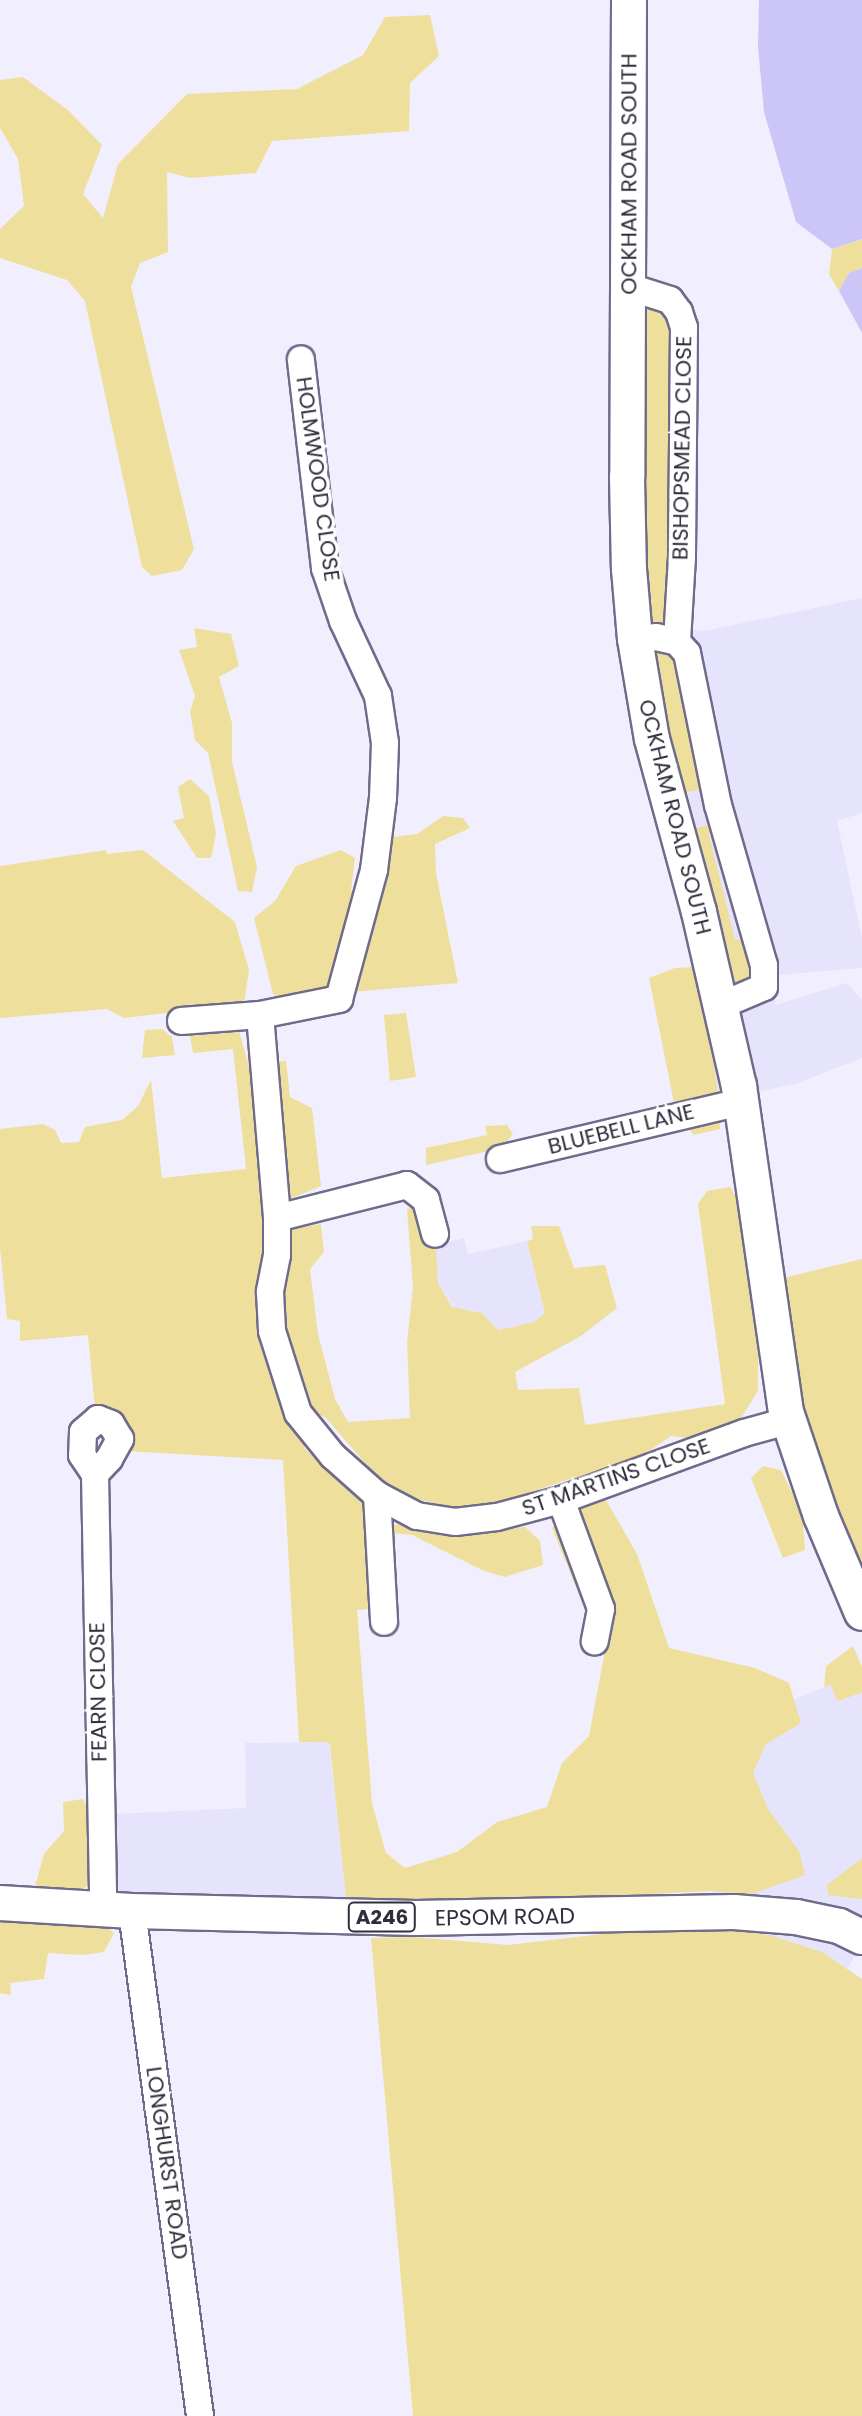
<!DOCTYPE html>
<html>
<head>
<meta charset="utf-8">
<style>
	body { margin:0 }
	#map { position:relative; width:862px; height:2416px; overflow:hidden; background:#f1effe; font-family:Poppins,sans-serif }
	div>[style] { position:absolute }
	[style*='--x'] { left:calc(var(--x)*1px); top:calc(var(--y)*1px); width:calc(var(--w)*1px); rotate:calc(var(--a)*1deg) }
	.built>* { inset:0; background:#e6e3fd }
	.green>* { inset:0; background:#efdf9c }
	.water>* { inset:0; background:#ccc6f8 }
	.roads { filter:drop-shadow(2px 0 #706b8b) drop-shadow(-2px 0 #706b8b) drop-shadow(0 2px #706b8b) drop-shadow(0 -2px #706b8b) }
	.minor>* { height:26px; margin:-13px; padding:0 13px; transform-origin:13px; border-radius:13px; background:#fff }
	.major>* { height:34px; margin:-17px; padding:0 17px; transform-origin:17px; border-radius:17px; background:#fff }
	span { translate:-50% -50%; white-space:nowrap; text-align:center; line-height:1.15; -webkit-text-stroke:7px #fff; paint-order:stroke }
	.shield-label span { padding:2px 6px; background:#fff; border:2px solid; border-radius:6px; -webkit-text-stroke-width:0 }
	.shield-label { font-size:20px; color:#302e3c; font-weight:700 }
	.street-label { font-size:22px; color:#302e3c }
</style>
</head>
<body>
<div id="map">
	<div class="built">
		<div style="clip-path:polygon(862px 598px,862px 813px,837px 821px,862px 938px,862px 968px,778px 975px,775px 1005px,847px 983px,862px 1000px,862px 1058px,795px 1084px,719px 1100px,703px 1006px,628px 701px,620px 628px,661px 626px,705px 631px)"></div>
		<div style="clip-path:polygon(464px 1238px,468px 1254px,527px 1241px,545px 1313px,534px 1322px,497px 1330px,482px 1313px,453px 1307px,438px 1283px,436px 1245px)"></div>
		<div style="clip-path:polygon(830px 1685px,855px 1696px,862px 1693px,862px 1945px,847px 1969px,822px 1952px,770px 1935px,715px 1928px,700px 1749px,792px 1700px)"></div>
		<div style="clip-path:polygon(329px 1742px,346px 1897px,341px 1905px,113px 1899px,114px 1814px,246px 1808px,245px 1743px)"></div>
	</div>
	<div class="green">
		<div style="clip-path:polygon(430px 15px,439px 56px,410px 83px,409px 131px,272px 141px,256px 173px,190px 178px,167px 172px,168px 252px,140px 263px,131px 287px,194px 549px,182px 570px,152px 576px,142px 567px,85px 301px,67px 280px,0 258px,0 229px,24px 206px,18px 159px,0 128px,0 80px,23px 77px,69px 111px,102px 145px,83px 194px,103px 218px,118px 164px,187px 94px,297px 89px,363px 55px,385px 17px)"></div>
		<div style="clip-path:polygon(862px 239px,862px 268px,849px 273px,839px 291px,829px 274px,832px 249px)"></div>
		<div style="clip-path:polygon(648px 306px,662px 306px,672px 315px,668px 544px,672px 597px,669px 627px,642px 627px,641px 313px)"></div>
		<div style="clip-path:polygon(194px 628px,231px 634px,239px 666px,219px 677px,232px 723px,232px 762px,257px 867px,252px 892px,238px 891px,208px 753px,195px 740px,190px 712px,195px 696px,179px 650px,197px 647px)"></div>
		<div style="clip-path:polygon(654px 651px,684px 659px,679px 668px,690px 737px,697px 778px,704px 789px,681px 793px)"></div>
		<div style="clip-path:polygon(190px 779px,209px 796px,216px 834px,211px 858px,197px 858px,173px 821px,184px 818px,178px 787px)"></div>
		<div style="clip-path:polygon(443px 816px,463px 818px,470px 828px,435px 844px,436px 873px,458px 983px,278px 998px,273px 994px,254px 918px,275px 901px,296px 866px,341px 850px,355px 858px,351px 891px,377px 893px,392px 837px,417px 834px)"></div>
		<div style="clip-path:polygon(710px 825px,709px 835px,735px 939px,749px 943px,755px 972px,747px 986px,737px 989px,691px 829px)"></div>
		<div style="clip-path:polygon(106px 850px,107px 854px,143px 850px,235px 922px,249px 970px,244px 1004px,124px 1018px,107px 1009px,0 1018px,0 866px)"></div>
		<div style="clip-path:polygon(694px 967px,708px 1027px,719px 1100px,720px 1129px,693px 1135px,674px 1103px,649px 978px,675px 968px)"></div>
		<div style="clip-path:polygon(406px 1013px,416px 1077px,390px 1081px,384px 1015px)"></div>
		<div style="clip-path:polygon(237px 1024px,248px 1063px,286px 1061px,290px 1097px,312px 1108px,321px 1186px,268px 1208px,265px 1224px,307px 1442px,304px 1448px,364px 1502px,372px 1519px,377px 1608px,357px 1610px,372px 1803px,386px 1853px,405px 1868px,457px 1852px,497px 1822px,547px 1807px,562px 1763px,589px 1736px,604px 1656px,552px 1528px,570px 1508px,606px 1500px,637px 1554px,669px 1648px,755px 1668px,789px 1683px,801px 1723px,766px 1744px,753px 1773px,768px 1809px,799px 1851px,805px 1875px,749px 1895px,711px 1891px,469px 1903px,367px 1903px,346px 1898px,330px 1746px,328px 1742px,299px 1742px,283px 1460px,126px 1451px,123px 1420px,107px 1408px,95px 1409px,88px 1335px,20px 1341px,20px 1321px,7px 1319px,0 1247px,0 1129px,43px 1124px,55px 1130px,61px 1143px,79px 1142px,85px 1127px,122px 1120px,138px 1106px,151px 1080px,162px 1178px,246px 1169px,233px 1049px,193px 1053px,190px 1036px,196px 1027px)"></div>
		<div style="clip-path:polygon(162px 1029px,172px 1037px,175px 1055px,142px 1058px,145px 1030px)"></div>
		<div style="clip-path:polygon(507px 1125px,513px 1134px,502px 1148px,426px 1165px,426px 1148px,487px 1135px,485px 1126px)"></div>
		<div style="clip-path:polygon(730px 1187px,737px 1198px,758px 1352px,758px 1391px,740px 1420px,695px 1439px,671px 1436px,630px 1464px,576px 1484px,570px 1479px,482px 1508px,465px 1510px,408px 1497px,378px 1478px,326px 1418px,308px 1409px,287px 1358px,279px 1304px,282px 1261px,292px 1229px,321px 1224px,324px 1252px,310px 1269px,318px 1334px,335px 1399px,348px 1422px,410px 1418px,407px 1342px,413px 1287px,407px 1209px,420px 1206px,436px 1245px,438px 1283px,452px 1307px,482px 1313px,498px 1330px,534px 1322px,545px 1313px,527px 1241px,533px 1239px,531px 1226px,559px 1226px,574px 1268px,605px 1265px,617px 1308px,581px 1336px,515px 1372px,518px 1390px,579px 1388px,585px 1425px,725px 1404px,698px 1204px,707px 1191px)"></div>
		<div style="clip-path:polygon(862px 1259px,862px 1575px,861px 1576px,798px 1397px,783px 1278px)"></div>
		<div style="clip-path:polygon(763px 1466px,781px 1470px,802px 1513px,805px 1550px,783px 1558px,751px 1478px)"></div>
		<div style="clip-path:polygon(402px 1524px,425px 1533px,453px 1536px,525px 1527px,540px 1541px,543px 1565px,505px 1577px,484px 1571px,412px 1535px,390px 1533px,394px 1525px)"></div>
		<div style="clip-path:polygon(853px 1646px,862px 1667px,862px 1693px,837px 1701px,831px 1685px,824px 1687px,826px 1666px)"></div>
		<div style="clip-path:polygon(83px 1799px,94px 1820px,95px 1880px,76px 1894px,34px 1890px,44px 1854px,64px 1831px,63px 1802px)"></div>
		<div style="clip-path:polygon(862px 1858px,862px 1899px,828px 1895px,827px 1885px)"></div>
		<div style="clip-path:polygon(0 1912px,102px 1922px,114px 1933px,104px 1952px,83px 1955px,48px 1953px,44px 1979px,10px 1983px,11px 1995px,0 1993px)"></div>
		<div style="clip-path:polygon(715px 1928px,770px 1935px,822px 1952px,862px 1979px,862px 2416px,413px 2416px,371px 1938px,413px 1937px,508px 1945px,645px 1929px)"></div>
	</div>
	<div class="water">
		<div style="clip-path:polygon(759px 0,862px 0,862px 239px,832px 249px,796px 222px,764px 112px,758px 47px)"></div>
		<div style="clip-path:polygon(862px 268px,862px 333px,839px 291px,849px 273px)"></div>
	</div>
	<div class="roads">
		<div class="minor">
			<div style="--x:629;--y:287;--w:43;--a:17.6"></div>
			<div style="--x:670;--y:300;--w:15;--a:53"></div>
			<div style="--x:679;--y:312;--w:16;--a:72"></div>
			<div style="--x:684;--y:327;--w:230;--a:90.5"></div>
			<div style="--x:682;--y:557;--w:85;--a:93.4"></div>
			<div style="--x:635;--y:639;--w:21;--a:-5"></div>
			<div style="--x:656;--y:637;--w:22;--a:13"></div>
			<div style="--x:677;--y:642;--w:15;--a:48"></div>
			<div style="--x:687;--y:653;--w:155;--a:78.5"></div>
			<div style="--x:718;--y:805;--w:166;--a:74"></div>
			<div style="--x:764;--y:965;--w:22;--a:90"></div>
			<div style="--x:764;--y:987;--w:46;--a:156.8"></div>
			<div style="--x:260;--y:1015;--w:204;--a:85.2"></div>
			<div style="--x:277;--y:1218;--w:37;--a:90"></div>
			<div style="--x:277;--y:1255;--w:38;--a:101"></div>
			<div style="--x:270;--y:1292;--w:39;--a:87"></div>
			<div style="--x:272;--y:1331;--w:86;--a:72.4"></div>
			<div style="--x:298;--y:1413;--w:55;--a:50.9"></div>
			<div style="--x:333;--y:1456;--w:59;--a:41.6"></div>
			<div style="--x:377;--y:1495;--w:45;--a:27.7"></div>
			<div style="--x:417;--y:1516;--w:38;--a:9"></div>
			<div style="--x:455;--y:1522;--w:42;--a:-6.8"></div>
			<div style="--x:497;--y:1517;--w:66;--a:-14.9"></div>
			<div style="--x:561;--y:1500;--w:195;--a:-20.1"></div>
			<div style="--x:744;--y:1433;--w:46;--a:-15.3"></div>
			<div style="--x:181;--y:1021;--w:79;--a:-4.3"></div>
			<div style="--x:260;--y:1015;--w:81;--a:-11.4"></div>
			<div style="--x:339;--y:999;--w:134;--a:-74.8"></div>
			<div style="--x:374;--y:870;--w:73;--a:-82.9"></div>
			<div style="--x:383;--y:798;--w:55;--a:-87.9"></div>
			<div style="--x:385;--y:743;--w:48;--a:-98.5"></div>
			<div style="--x:378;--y:696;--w:83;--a:-115"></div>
			<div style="--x:343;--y:621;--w:56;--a:-108.8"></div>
			<div style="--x:325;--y:568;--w:210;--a:-96.6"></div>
			<div style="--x:500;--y:1159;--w:248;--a:-13.3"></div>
			<div style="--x:277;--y:1218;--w:134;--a:-14.2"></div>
			<div style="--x:407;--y:1185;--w:24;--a:38"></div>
			<div style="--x:426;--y:1200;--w:35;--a:75"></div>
			<div style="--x:95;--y:1474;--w:21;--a:-47"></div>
			<div style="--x:109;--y:1459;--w:23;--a:-61"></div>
			<div style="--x:120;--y:1439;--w:17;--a:-121"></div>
			<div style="--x:111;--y:1424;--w:14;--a:-159"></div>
			<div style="--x:98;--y:1419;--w:20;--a:139"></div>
			<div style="--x:83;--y:1432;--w:23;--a:92"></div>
			<div style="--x:82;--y:1455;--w:23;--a:56"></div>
			<div style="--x:95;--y:1474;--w:436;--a:88.9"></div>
			<div style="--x:377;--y:1495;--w:127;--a:86.8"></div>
			<div style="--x:561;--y:1500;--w:116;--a:69.8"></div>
			<div style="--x:601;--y:1609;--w:33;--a:101"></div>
			<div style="--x:132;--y:1911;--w:510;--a:82.33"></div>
		</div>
		<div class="major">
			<div style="--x:629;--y:0;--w:477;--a:90.2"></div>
			<div style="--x:627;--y:477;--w:92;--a:88.8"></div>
			<div style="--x:629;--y:569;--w:70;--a:85.1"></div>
			<div style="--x:635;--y:639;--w:101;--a:80.4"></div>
			<div style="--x:652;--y:739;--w:179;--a:74.8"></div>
			<div style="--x:699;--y:912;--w:179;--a:77.1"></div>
			<div style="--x:739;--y:1086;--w:329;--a:81.8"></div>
			<div style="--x:786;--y:1412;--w:110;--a:71.4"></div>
			<div style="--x:821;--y:1516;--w:105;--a:67.1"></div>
			<div style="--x:0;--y:1903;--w:132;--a:3.5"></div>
			<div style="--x:132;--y:1911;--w:284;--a:1.4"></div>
			<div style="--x:416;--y:1918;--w:318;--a:-1.1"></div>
			<div style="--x:734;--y:1912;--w:62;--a:4.6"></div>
			<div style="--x:796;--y:1917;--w:44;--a:11.8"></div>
			<div style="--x:839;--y:1926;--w:25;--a:26"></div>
		</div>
	</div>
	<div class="shield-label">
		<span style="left:382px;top:1917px">A246</span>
	</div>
	<div class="street-label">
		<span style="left:629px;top:174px;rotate:-90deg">OCKHAM ROAD SOUTH</span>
		<span style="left:682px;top:448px;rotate:-89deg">BISHOPSMEAD CLOSE</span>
		<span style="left:318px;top:479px;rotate:82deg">HOLMWOOD CLOSE</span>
		<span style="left:675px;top:817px;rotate:76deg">OCKHAM ROAD SOUTH</span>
		<span style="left:621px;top:1129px;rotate:-14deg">BLUEBELL LANE</span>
		<span style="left:616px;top:1477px;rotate:-19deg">ST MARTINS CLOSE</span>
		<span style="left:98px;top:1692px;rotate:-91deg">FEARN CLOSE</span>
		<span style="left:505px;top:1917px;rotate:-1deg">EPSOM ROAD</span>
		<span style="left:167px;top:2163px;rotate:82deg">LONGHURST ROAD</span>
	</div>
</div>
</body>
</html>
